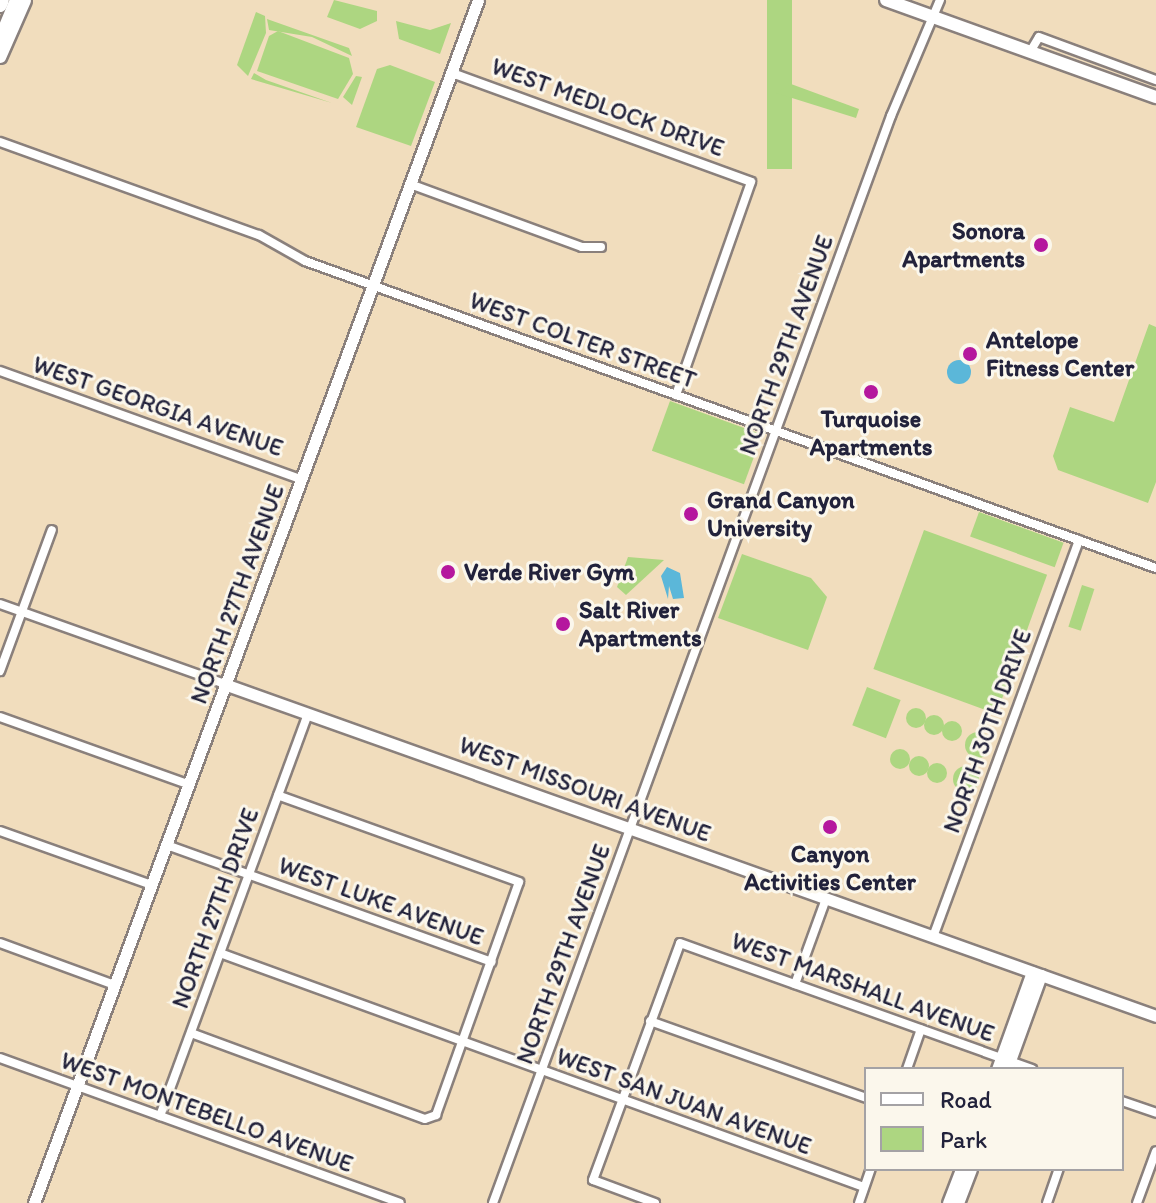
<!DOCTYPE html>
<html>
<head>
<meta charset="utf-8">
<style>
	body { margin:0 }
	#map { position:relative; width:1156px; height:1203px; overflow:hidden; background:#f1ddbd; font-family:Itim,sans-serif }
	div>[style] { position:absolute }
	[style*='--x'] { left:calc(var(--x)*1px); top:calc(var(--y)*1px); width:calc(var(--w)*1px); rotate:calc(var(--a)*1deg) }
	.green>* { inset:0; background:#add681; transform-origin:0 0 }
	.round { border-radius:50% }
	.water>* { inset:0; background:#5bb7d9 }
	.roads { filter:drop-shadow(2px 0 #8a807c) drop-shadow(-2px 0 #8a807c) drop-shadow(0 2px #8a807c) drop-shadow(0 -2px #8a807c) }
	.street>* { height:8px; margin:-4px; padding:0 4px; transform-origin:4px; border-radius:4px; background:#fff }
	.secondary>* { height:11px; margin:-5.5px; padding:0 5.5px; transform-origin:5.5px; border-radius:5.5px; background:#fff }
	.primary>* { height:12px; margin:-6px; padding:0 6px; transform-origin:6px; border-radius:6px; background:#fff }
	.highway>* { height:14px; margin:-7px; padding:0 7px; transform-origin:7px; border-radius:7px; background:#fff }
	.dots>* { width:22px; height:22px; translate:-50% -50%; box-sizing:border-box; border:4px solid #fbf7ec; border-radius:50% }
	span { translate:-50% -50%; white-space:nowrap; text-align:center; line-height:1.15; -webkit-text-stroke:6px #fbf7ec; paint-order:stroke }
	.street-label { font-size:24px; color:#22223b }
	.poi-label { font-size:24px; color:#22223b; font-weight:700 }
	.right { translate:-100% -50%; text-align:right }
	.left { translate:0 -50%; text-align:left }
	.legend { position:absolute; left:864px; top:1067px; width:260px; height:104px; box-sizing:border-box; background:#fbf7ec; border:2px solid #a4a2a5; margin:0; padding:10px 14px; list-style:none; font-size:24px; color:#22223b }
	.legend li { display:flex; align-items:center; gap:16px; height:40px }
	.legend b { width:40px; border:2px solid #a4a2a5 }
</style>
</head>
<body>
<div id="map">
	<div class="green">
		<div style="clip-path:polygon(334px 0,377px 11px,377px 21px,360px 29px,327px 17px)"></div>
		<div style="left:767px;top:0;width:25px;height:169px"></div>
		<div style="clip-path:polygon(256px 12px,265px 16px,266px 33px,248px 76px,237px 65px)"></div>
		<div style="clip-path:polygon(267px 19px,349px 48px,352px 56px,312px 37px,269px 30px)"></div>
		<div style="clip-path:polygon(396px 21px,430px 30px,451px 23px,440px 54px,399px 39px)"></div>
		<div style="clip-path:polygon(278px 31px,349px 58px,353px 74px,338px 99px,257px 71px,269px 36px)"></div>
		<div style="clip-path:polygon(390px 65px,435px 82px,411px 146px,356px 127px,377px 69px)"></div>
		<div style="clip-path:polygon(254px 73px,266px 80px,332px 103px,251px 79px)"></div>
		<div style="clip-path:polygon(356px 76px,362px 77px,352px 105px,343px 97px)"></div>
		<div style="clip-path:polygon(791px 84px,859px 109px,856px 118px,776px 93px)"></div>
		<div style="clip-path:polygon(1149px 324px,1156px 327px,1156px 482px,1148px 503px,1058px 470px,1053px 456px,1070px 407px,1114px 422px)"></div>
		<div style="left:670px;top:401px;width:98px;height:53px;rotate:20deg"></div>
		<div style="left:979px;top:512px;width:90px;height:26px;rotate:20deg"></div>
		<div style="left:924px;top:530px;width:131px;height:148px;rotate:20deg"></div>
		<div style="clip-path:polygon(742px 554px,811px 578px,827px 597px,808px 650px,718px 618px)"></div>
		<div style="clip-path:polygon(628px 557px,664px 560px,626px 595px,617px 587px)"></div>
		<div style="left:1082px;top:585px;width:13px;height:44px;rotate:18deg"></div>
		<div style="left:867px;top:687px;width:36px;height:41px;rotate:21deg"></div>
		<div class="round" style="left:906px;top:708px;width:20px;height:20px"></div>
		<div class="round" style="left:924px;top:715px;width:20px;height:20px"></div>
		<div class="round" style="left:942px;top:721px;width:20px;height:20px"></div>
		<div class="round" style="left:965px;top:732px;width:26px;height:26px"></div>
		<div class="round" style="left:890px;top:749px;width:20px;height:20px"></div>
		<div class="round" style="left:909px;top:756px;width:20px;height:20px"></div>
		<div class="round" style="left:927px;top:763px;width:20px;height:20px"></div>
		<div class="round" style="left:953px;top:766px;width:26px;height:26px"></div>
	</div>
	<div class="water">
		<div class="round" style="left:947px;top:360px;width:24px;height:24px"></div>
		<div style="clip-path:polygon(667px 567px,680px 573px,684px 598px,673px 599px,669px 586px,668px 599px,661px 576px)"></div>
	</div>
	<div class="roads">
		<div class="street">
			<div style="--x:1030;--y:52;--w:17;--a:-59"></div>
			<div style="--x:1039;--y:37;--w:125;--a:20.2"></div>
			<div style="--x:452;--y:73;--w:318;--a:20"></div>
			<div style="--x:751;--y:182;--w:226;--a:109.4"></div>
			<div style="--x:0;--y:142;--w:275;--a:19.8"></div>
			<div style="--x:259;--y:235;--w:53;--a:29.5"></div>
			<div style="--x:305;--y:261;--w:905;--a:19.84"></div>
			<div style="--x:410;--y:184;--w:183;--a:20.1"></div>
			<div style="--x:582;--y:247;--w:19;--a:0"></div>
			<div style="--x:0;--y:371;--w:321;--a:19.8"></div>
			<div style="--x:0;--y:604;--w:241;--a:19.6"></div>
			<div style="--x:0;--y:671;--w:150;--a:-69.8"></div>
			<div style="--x:0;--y:717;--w:202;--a:19.7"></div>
			<div style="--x:0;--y:831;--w:161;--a:19.6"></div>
			<div style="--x:167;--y:845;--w:345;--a:19.8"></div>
			<div style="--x:933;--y:937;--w:423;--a:-69.8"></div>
			<div style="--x:0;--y:943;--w:122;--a:20.1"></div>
			<div style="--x:220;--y:953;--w:685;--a:19.97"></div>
			<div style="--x:795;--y:984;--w:90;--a:-70"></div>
			<div style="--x:650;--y:1021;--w:229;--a:19.6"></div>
			<div style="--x:191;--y:1033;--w:249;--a:20.2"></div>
			<div style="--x:425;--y:1119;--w:12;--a:-20"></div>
			<div style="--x:436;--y:1115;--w:247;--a:-70.4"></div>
			<div style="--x:519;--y:882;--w:256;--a:-160.2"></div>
			<div style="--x:0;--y:1058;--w:425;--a:19.9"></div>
			<div style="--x:907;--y:1069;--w:42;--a:-70.7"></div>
			<div style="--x:1122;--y:1101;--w:36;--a:19"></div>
			<div style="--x:160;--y:1116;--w:428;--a:-69.8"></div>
			<div style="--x:493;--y:1203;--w:1158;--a:-69.89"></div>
			<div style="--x:891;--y:116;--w:126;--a:-67.1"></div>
			<div style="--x:655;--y:1203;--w:66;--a:-159.6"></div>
			<div style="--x:593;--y:1180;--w:252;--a:-69.8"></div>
			<div style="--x:680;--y:943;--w:374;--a:19.7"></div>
			<div style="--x:859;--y:1203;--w:36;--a:-71"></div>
			<div style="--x:1047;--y:1203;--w:36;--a:-71"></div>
			<div style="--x:1137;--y:1203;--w:55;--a:-69.9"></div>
		</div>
		<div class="secondary">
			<div style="--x:0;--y:57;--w:62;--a:-66.3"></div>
			<div style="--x:227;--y:685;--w:986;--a:19.61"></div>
			<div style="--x:997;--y:1069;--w:103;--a:-70.2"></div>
			<div style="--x:1007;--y:1069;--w:100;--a:-70.1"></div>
			<div style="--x:34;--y:1203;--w:1282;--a:-69.74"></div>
			<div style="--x:948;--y:1203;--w:36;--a:-69"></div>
			<div style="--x:958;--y:1203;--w:36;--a:-69"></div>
		</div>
		<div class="primary">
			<div style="--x:886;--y:0;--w:287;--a:19.8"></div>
		</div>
		<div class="highway">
			<div style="--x:0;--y:5;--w:5;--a:-68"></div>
			<div style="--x:0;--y:41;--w:44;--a:-67.5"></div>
		</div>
	</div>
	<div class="dots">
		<div style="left:1041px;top:245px;background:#b5179e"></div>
		<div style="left:970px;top:354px;background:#b5179e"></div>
		<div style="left:871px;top:392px;background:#b5179e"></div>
		<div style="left:691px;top:514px;background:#b5179e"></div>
		<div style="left:448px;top:572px;background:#b5179e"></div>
		<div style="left:563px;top:624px;background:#b5179e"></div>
		<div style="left:830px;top:827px;background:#b5179e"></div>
	</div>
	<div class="street-label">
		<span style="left:608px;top:107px;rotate:20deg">WEST MEDLOCK DRIVE</span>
		<span style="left:583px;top:340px;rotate:20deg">WEST COLTER STREET</span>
		<span style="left:786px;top:345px;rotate:-70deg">NORTH 29TH AVENUE</span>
		<span style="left:158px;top:406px;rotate:19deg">WEST GEORGIA AVENUE</span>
		<span style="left:237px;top:594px;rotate:-70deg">NORTH 27TH AVENUE</span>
		<span style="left:987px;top:731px;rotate:-70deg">NORTH 30TH DRIVE</span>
		<span style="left:585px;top:789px;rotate:20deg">WEST MISSOURI AVENUE</span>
		<span style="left:381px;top:901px;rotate:20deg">WEST LUKE AVENUE</span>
		<span style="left:215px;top:908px;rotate:-70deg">NORTH 27TH DRIVE</span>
		<span style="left:563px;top:954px;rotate:-70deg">NORTH 29TH AVENUE</span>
		<span style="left:863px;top:987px;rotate:20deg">WEST MARSHALL AVENUE</span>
		<span style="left:684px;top:1101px;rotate:20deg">WEST SAN JUAN AVENUE</span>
		<span style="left:207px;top:1112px;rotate:20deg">WEST MONTEBELLO AVENUE</span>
	</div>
	<div class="poi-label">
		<span class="right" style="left:1025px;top:245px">Sonora<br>Apartments</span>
		<span class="left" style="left:986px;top:354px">Antelope<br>Fitness Center</span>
		<span style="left:871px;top:433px">Turquoise<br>Apartments</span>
		<span class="left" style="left:707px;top:514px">Grand Canyon<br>University</span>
		<span class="left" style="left:464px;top:572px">Verde River Gym</span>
		<span class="left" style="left:579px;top:624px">Salt River<br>Apartments</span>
		<span style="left:830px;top:868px">Canyon<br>Activities Center</span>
	</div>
	<ul class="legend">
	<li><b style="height:10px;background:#fff"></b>Road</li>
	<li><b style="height:22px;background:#add681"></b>Park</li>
	</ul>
</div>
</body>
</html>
